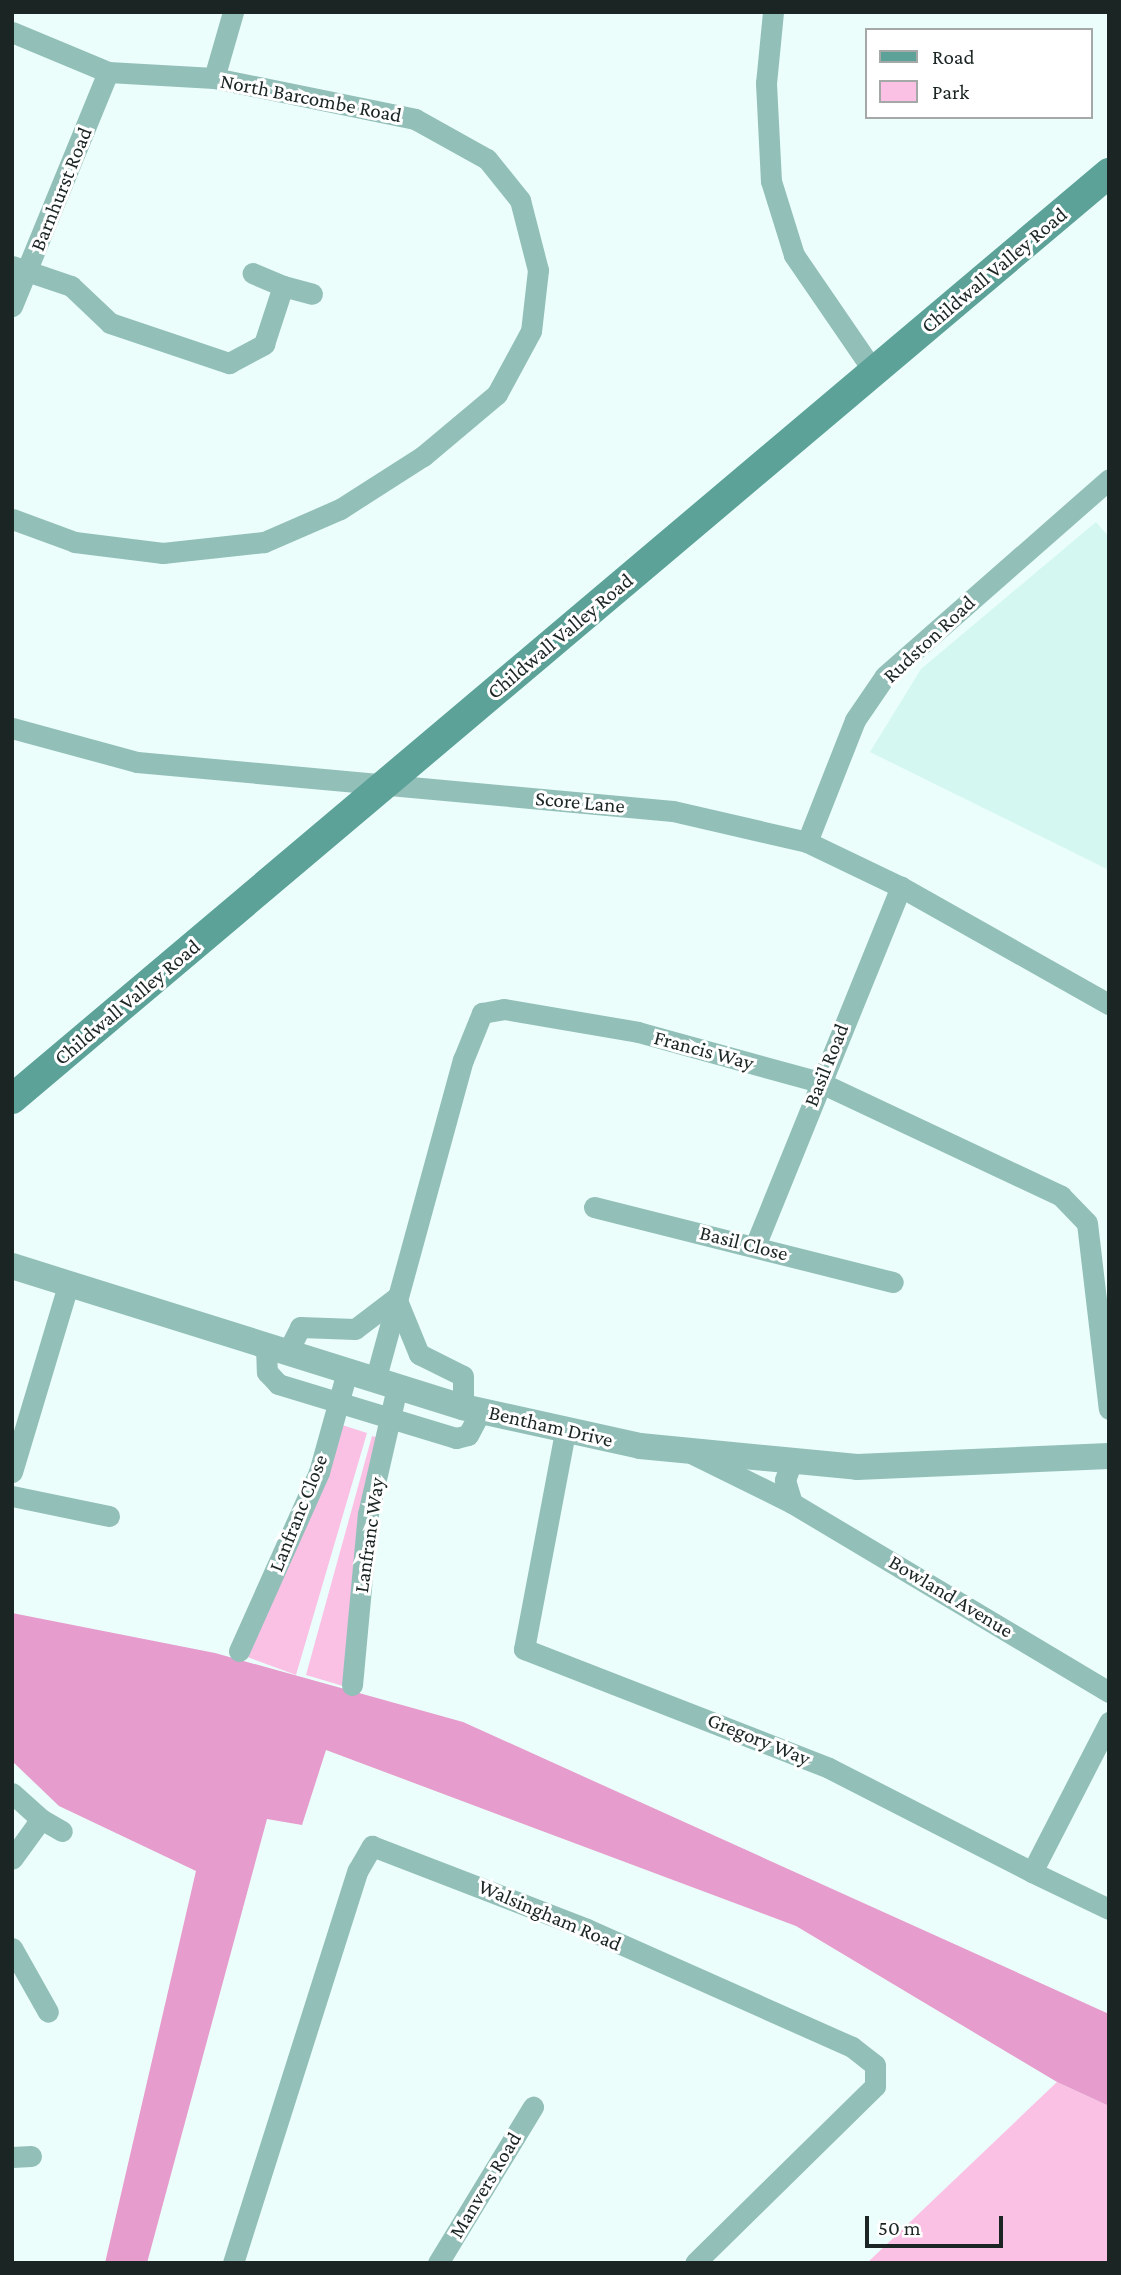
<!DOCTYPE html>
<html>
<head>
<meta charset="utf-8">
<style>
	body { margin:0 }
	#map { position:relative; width:1121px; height:2275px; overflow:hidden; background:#ebfefb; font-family:"Crimson Pro",serif }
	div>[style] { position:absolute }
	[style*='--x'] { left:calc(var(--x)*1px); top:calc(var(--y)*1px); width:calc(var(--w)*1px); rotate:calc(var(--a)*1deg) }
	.built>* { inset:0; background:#d4f7f1 }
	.green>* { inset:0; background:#fac1e5 }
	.forest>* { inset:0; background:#e69ccc }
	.minor>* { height:21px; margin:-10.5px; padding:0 10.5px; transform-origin:10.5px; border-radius:10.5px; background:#93bfb9 }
	.tertiary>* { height:26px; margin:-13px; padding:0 13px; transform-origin:13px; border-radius:13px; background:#93bfb9 }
	.secondary>* { height:30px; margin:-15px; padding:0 15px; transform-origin:15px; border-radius:15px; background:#5ca299 }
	span { translate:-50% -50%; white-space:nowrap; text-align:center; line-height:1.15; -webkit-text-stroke:6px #fff; paint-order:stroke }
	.street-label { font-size:21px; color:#1b2523 }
	.frame { position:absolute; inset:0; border:14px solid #1b2523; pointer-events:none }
	.legend { position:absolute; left:865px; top:28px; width:228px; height:91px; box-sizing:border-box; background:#fff; border:2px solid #a4a8a7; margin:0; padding:9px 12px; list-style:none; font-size:21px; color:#1b2523 }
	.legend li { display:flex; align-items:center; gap:14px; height:35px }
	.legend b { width:35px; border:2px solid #a4a8a7 }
	.scale { position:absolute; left:865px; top:2216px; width:138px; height:32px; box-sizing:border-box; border:4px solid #1b2523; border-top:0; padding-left:9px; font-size:21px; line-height:24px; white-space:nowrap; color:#1b2523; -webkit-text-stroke:5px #fff; paint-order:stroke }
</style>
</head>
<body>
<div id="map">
	<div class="built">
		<div style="clip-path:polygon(1096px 522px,1109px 537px,1109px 870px,870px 752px,921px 669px)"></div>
	</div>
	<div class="green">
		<div style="clip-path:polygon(339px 1424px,367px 1433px,296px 1675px,242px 1655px)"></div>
		<div style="clip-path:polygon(372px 1436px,379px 1438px,343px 1686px,306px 1675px)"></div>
		<div style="clip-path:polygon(1057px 2082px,1109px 2106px,1109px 2263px,867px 2263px)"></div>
	</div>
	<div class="forest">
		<div style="clip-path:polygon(12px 1613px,215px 1653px,463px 1722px,1109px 2014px,1109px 2106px,1057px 2082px,796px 1926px,326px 1750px,302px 1825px,267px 1819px,147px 2263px,105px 2263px,196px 1871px,59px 1806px,12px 1761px)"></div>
	</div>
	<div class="minor">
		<div style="--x:773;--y:12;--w:71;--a:95.6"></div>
		<div style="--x:766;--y:83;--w:98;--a:87.1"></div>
		<div style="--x:771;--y:181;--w:77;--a:72.7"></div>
		<div style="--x:794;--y:255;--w:142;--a:55.6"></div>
		<div style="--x:12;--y:32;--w:104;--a:22.6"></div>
		<div style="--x:108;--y:72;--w:106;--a:3.2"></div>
		<div style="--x:214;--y:78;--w:205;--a:11.5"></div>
		<div style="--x:415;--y:119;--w:82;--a:29.1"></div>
		<div style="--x:487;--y:159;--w:53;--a:51.2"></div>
		<div style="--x:520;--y:200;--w:72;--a:75.6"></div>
		<div style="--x:538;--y:270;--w:61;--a:96.5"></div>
		<div style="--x:531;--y:331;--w:72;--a:118.4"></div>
		<div style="--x:497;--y:394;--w:97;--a:140"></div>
		<div style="--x:423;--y:456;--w:98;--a:147.4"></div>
		<div style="--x:340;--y:509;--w:83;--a:156.5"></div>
		<div style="--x:264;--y:542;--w:102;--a:173.8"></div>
		<div style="--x:163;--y:553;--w:89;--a:-172.9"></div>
		<div style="--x:75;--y:542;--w:67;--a:-159.9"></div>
		<div style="--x:214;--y:78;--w:69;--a:-73.9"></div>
		<div style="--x:12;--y:266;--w:62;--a:18.7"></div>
		<div style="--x:71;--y:286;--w:54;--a:43.5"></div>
		<div style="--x:110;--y:323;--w:126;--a:18.6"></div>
		<div style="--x:229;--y:363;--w:40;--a:-28"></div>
		<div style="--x:264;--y:344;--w:61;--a:-71.9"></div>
		<div style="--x:283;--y:286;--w:33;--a:-157"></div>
		<div style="--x:283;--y:286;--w:30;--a:15"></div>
		<div style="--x:12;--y:306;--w:253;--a:-67.7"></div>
		<div style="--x:12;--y:728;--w:130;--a:15.2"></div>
		<div style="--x:137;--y:762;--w:538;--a:5.22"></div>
		<div style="--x:673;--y:811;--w:138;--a:13"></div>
		<div style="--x:807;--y:842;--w:104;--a:25.6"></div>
		<div style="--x:901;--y:887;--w:239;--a:29.4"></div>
		<div style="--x:807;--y:842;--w:131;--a:-68.5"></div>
		<div style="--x:855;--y:720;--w:53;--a:-55.7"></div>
		<div style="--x:885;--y:676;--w:298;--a:-41.3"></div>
		<div style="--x:594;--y:1207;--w:308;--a:14.1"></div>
		<div style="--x:755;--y:1246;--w:388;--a:-67.9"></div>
		<div style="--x:266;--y:1347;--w:25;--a:88"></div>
		<div style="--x:267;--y:1372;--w:16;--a:47"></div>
		<div style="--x:278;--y:1384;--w:186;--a:16.9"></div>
		<div style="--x:456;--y:1438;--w:12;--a:-14"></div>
		<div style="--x:468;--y:1435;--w:27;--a:-62"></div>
		<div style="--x:287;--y:1353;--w:29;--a:-63"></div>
		<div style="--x:300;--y:1327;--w:55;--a:2.1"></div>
		<div style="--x:355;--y:1329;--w:51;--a:-37.1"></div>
		<div style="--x:396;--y:1298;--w:61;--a:67.7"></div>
		<div style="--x:419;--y:1354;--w:49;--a:26.6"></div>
		<div style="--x:463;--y:1376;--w:31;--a:90"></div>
		<div style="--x:375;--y:1381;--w:333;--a:-74.7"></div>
		<div style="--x:463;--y:1060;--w:51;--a:-68"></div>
		<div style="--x:482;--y:1013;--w:22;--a:-10"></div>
		<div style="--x:504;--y:1009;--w:136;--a:9.7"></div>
		<div style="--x:638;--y:1032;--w:188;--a:15.4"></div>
		<div style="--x:819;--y:1082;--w:268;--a:25.2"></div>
		<div style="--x:1061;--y:1196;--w:37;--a:46"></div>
		<div style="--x:1087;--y:1223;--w:187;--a:83.3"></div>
		<div style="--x:565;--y:1432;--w:221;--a:100.7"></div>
		<div style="--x:524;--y:1649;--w:327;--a:21.3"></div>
		<div style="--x:829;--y:1768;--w:228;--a:27.1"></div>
		<div style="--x:1032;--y:1872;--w:169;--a:-62.8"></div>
		<div style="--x:693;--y:1454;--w:110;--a:26.3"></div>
		<div style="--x:792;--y:1503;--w:369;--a:30.8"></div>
		<div style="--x:791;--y:1464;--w:17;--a:111"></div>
		<div style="--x:785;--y:1480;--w:24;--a:73"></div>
		<div style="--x:12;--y:1472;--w:195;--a:-73.3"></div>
		<div style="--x:12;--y:1496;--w:99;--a:11.7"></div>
		<div style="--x:239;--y:1651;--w:196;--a:-65.9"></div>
		<div style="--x:319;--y:1472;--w:104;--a:-74.4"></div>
		<div style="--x:352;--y:1685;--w:172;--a:-84.7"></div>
		<div style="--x:368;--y:1514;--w:130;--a:-77.1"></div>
		<div style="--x:12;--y:1793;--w:39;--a:42"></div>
		<div style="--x:41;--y:1819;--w:49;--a:125.9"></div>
		<div style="--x:41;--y:1819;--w:24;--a:30"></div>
		<div style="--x:1032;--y:1872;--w:85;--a:25.7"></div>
		<div style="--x:12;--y:1948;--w:73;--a:60.6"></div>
		<div style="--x:12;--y:2157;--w:19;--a:-3"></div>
		<div style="--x:233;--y:2263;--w:412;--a:-72.4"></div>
		<div style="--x:358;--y:1870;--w:28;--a:-60"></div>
		<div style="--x:372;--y:1846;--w:230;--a:21.1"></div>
		<div style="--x:587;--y:1929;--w:290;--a:24"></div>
		<div style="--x:852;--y:2047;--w:29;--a:38"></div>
		<div style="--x:875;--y:2065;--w:21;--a:90"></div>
		<div style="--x:875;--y:2086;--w:252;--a:135.5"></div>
		<div style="--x:438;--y:2263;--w:183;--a:-58.7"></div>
	</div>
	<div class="tertiary">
		<div style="--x:12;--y:1266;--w:473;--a:17.4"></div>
		<div style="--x:463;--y:1407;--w:181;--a:12.4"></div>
		<div style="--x:640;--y:1446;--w:218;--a:5.5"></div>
		<div style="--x:857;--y:1467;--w:252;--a:-2.5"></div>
	</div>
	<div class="secondary">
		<div style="--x:12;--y:1099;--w:1436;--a:-40.17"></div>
	</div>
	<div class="street-label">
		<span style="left:311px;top:98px;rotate:11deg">North Barcombe Road</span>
		<span style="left:61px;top:189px;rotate:-68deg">Barnhurst Road</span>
		<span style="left:994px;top:270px;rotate:-40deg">Childwall Valley Road</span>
		<span style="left:560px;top:636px;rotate:-40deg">Childwall Valley Road</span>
		<span style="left:929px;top:639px;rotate:-43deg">Rudston Road</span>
		<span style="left:580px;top:802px;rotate:5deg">Score Lane</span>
		<span style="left:127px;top:1002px;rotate:-40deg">Childwall Valley Road</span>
		<span style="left:704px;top:1050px;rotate:15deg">Francis Way</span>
		<span style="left:826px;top:1065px;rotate:-68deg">Basil Road</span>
		<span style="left:744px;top:1243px;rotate:14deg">Basil Close</span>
		<span style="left:551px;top:1426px;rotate:13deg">Bentham Drive</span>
		<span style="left:298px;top:1513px;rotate:-68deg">Lanfranc Close</span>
		<span style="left:369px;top:1535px;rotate:-82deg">Lanfranc Way</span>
		<span style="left:951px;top:1596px;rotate:31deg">Bowland Avenue</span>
		<span style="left:759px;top:1739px;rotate:22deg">Gregory Way</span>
		<span style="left:550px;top:1915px;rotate:23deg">Walsingham Road</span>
		<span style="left:485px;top:2185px;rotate:-59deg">Manvers Road</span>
	</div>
	<div class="frame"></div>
	<ul class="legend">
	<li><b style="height:9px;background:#5ca299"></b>Road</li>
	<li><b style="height:19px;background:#fac1e5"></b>Park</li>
	</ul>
	<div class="scale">50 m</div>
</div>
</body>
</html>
